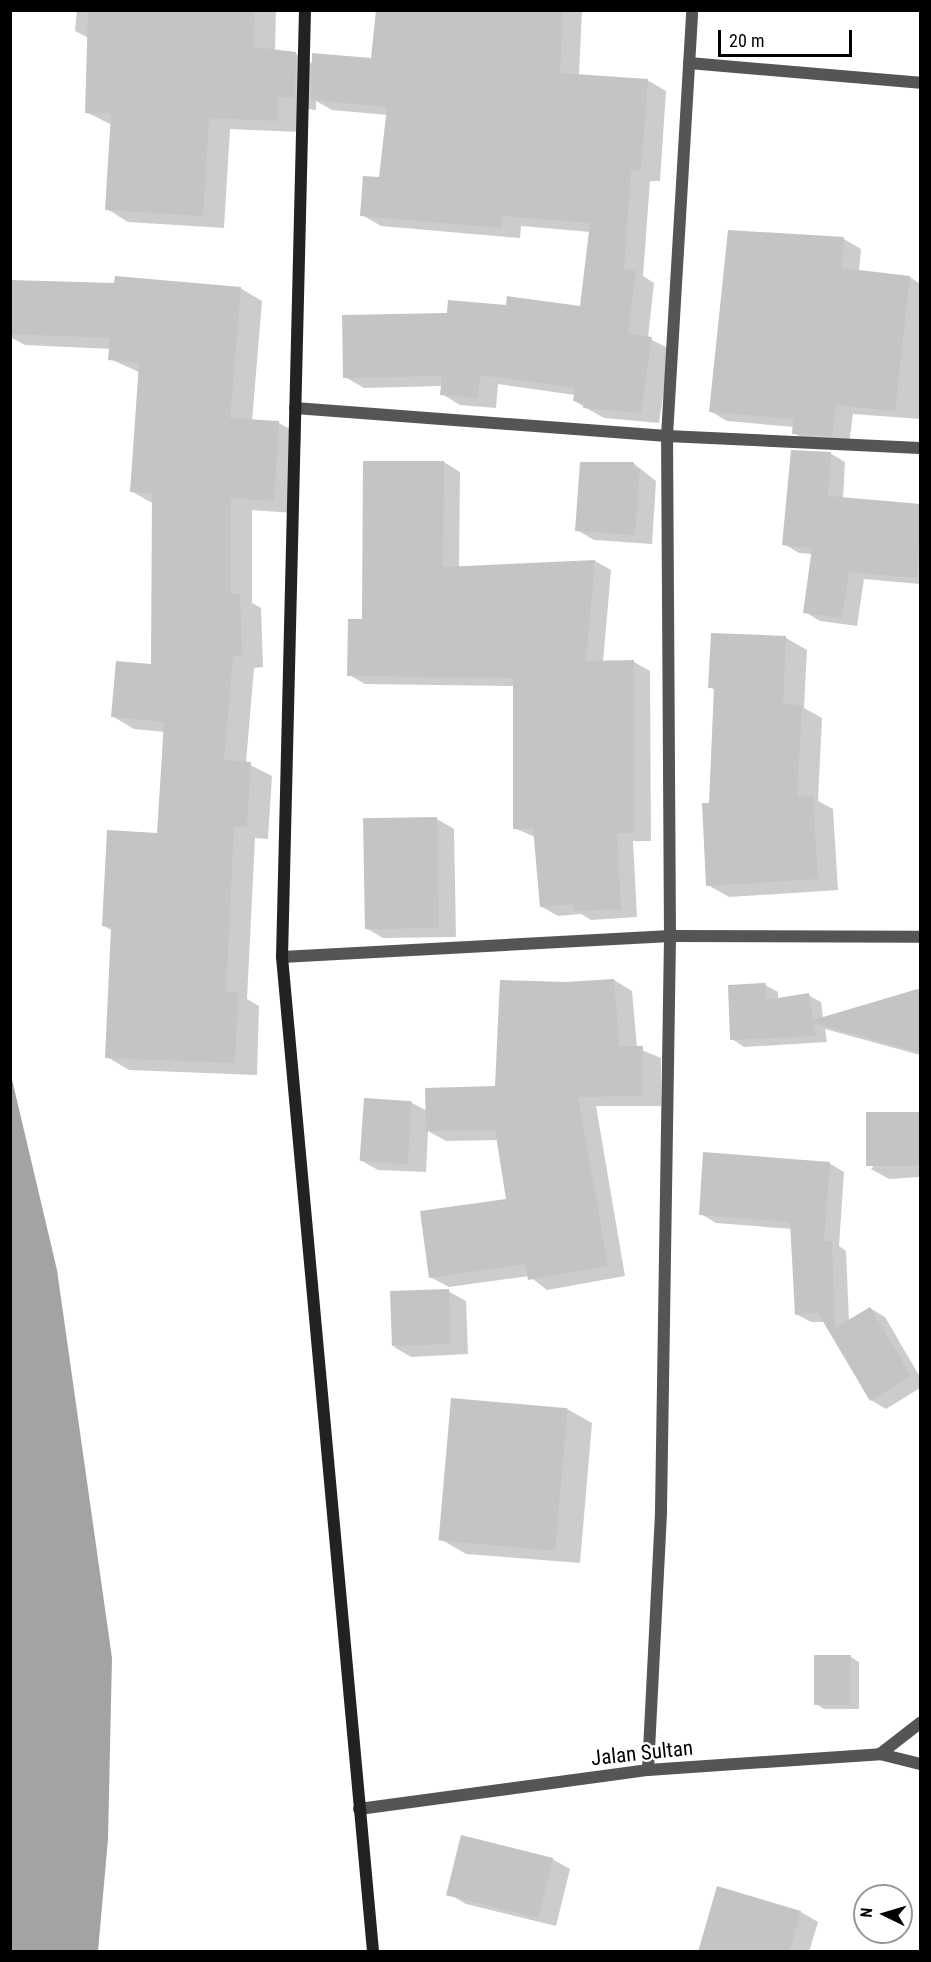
<!DOCTYPE html>
<html>
<head>
<meta charset="utf-8">
<style>
	body { margin:0 }
	#map { position:relative; width:931px; height:1962px; overflow:hidden; background:#fff; font-family:"Roboto Condensed",sans-serif }
	div>[style] { position:absolute }
	[style*='--x'] { left:calc(var(--x)*1px); top:calc(var(--y)*1px); width:calc(var(--w)*1px); rotate:calc(var(--a)*1deg) }
	.water>* { inset:0; background:#a3a3a3 }
	.shadow>* { inset:0; background:#0003 }
	.building>* { inset:0; background:#c4c4c4; transform-origin:0 0 }
	.street>* { height:12px; margin:-6px; padding:0 6px; transform-origin:6px; border-radius:6px; background:#555 }
	.secondary>* { height:12px; margin:-6px; padding:0 6px; transform-origin:6px; border-radius:6px; background:#222 }
	span { translate:-50% -50%; white-space:nowrap; text-align:center; line-height:1.15; -webkit-text-stroke:4.5px #fff; paint-order:stroke }
	.street-label { font-size:21px; color:#000 }
	.frame { position:absolute; inset:0; border:12px solid #000; pointer-events:none }
	.north { position:absolute; left:853px; top:1884px; width:60px; height:60px; box-sizing:border-box; background:#fff; border:2px solid #999; border-radius:50%; rotate:275deg; font-size:16px; font-weight:700; line-height:24px; text-align:center; color:#000 }
	.north::after { content:''; display:block; margin:auto; width:21px; height:27px; background:#000; clip-path:polygon(50% 0,100% 100%,50% 72%,0 100%) }
	.scale { position:absolute; left:718px; top:30px; width:134px; height:27px; box-sizing:border-box; border:3px solid #000; border-top:0; padding-left:8px; font-size:18px; line-height:21px; white-space:nowrap; color:#000; -webkit-text-stroke:4px #fff; paint-order:stroke }
</style>
</head>
<body>
<div id="map">
	<div class="water">
		<div style="clip-path:polygon(10px 1071px,57px 1270px,112px 1658px,108px 1839px,98px 1951px,11px 1951px)"></div>
	</div>
	<div class="shadow">
		<div style="clip-path:polygon(77px 10px,276px 10px,275px 51px,295px 53px,313px 64px,372px 60px,378px 10px,582px 10px,579px 75px,647px 80px,666px 91px,660px 181px,650px 181px,643px 276px,654px 283px,648px 338px,670px 349px,659px 423px,604px 418px,574px 401px,575px 395px,498px 384px,496px 408px,460px 405px,442px 394px,442px 386px,364px 388px,345px 377px,449px 315px,507px 306px,582px 307px,591px 232px,521px 226px,520px 238px,381px 226px,362px 215px,380px 179px,388px 115px,332px 110px,316px 101px,316px 110px,300px 108px,299px 132px,230px 129px,224px 228px,128px 222px,107px 209px,112px 125px,86px 112px,89px 38px,75px 31px)"></div>
		<div style="clip-path:polygon(844px 239px,861px 249px,859px 271px,910px 277px,920px 284px,920px 419px,853px 414px,849px 445px,811px 443px,794px 433px,794px 427px,727px 421px,710px 411px)"></div>
		<div style="clip-path:polygon(10px 282px,240px 288px,262px 301px,252px 421px,279px 423px,301px 435px,295px 513px,252px 510px,252px 603px,261px 608px,263px 667px,254px 668px,246px 763px,272px 776px,268px 839px,255px 838px,247px 999px,259px 1006px,257px 1075px,129px 1070px,107px 1057px,113px 931px,104px 926px,158px 834px,165px 732px,134px 729px,112px 716px,152px 666px,154px 504px,131px 491px,139px 372px,110px 359px,111px 349px,25px 345px,10px 337px)"></div>
		<div style="clip-path:polygon(830px 453px,845px 462px,843px 499px,920px 506px,920px 584px,864px 579px,857px 626px,820px 621px,805px 612px,812px 554px,799px 553px,784px 544px)"></div>
		<div style="clip-path:polygon(444px 462px,460px 472px,459px 568px,595px 561px,611px 570px,603px 662px,634px 662px,650px 671px,651px 841px,633px 841px,637px 917px,591px 920px,581px 914px,558px 916px,542px 907px,535px 837px,514px 828px,514px 686px,365px 684px,349px 675px,364px 621px)"></div>
		<div style="clip-path:polygon(633px 463px,656px 481px,652px 544px,594px 540px,577px 530px)"></div>
		<div style="clip-path:polygon(786px 638px,807px 650px,804px 708px,822px 718px,818px 801px,833px 809px,838px 890px,729px 897px,708px 885px,716px 691px,710px 687px)"></div>
		<div style="clip-path:polygon(437px 819px,454px 829px,456px 937px,383px 938px,366px 928px)"></div>
		<div style="clip-path:polygon(614px 980px,632px 991px,637px 1048px,661px 1058px,661px 1106px,596px 1106px,625px 1276px,547px 1290px,529px 1276px,449px 1287px,430px 1277px,508px 1200px,498px 1140px,446px 1141px,428px 1131px,426px 1172px,378px 1170px,360px 1160px,365px 1100px,412px 1103px,427px 1111px,497px 1088px,565px 984px)"></div>
		<div style="clip-path:polygon(765px 985px,778px 992px,778px 1000px,808px 995px,821px 1002px,823px 1018px,920px 989px,920px 1055px,825px 1029px,827px 1042px,744px 1047px,732px 1039px)"></div>
		<div style="clip-path:polygon(920px 1113px,920px 1177px,889px 1179px,871px 1169px)"></div>
		<div style="clip-path:polygon(829px 1163px,844px 1172px,839px 1246px,846px 1251px,849px 1321px,870px 1308px,885px 1317px,920px 1377px,920px 1388px,886px 1409px,871px 1400px,825px 1322px,811px 1322px,796px 1314px,792px 1229px,716px 1223px,701px 1214px)"></div>
		<div style="clip-path:polygon(448px 1291px,466px 1301px,468px 1354px,411px 1357px,394px 1347px)"></div>
		<div style="clip-path:polygon(567px 1409px,592px 1423px,580px 1563px,466px 1554px,442px 1540px)"></div>
		<div style="clip-path:polygon(851px 1657px,859px 1662px,859px 1709px,824px 1709px,816px 1704px)"></div>
		<div style="clip-path:polygon(552px 1859px,570px 1869px,556px 1926px,466px 1904px,449px 1894px)"></div>
		<div style="clip-path:polygon(801px 1912px,818px 1922px,809px 1952px,700px 1952px)"></div>
	</div>
	<div class="building">
		<div style="clip-path:polygon(88px 10px,255px 10px,253px 47px,296px 52px,295px 98px,278px 97px,277px 121px,209px 118px,203px 216px,105px 210px,111px 114px,85px 113px)"></div>
		<div style="clip-path:polygon(376px 10px,563px 10px,560px 73px,648px 79px,641px 171px,631px 171px,624px 269px,636px 271px,628px 333px,652px 337px,641px 413px,583px 408px,584px 403px,573px 401px,575px 388px,480px 375px,478px 398px,440px 395px,442px 376px,343px 378px,342px 315px,447px 313px,448px 300px,506px 305px,507px 296px,580px 306px,590px 223px,503px 216px,501px 228px,360px 216px,363px 176px,379px 177px,387px 107px,311px 100px,312px 53px,371px 58px)"></div>
		<div style="clip-path:polygon(728px 230px,844px 237px,842px 268px,910px 276px,895px 411px,836px 405px,832px 436px,792px 434px,793px 419px,709px 412px)"></div>
		<div style="clip-path:polygon(115px 276px,241px 287px,230px 418px,279px 421px,274px 501px,231px 498px,231px 594px,240px 594px,242px 656px,233px 656px,224px 760px,251px 762px,247px 827px,234px 827px,226px 992px,238px 992px,235px 1063px,105px 1058px,111px 927px,102px 926px,107px 830px,157px 833px,164px 722px,111px 717px,116px 661px,151px 664px,152px 493px,130px 492px,139px 363px,108px 360px,110px 338px,10px 334px,10px 280px,114px 283px)"></div>
		<div style="clip-path:polygon(791px 450px,831px 452px,828px 496px,921px 504px,917px 578px,849px 572px,842px 618px,803px 613px,812px 548px,782px 545px)"></div>
		<div style="clip-path:polygon(363px 461px,444px 461px,443px 567px,595px 560px,586px 661px,634px 660px,635px 833px,617px 833px,621px 909px,573px 911px,573px 904px,540px 907px,533px 828px,513px 829px,513px 678px,347px 676px,348px 619px,362px 619px)"></div>
		<div style="clip-path:polygon(580px 462px,634px 462px,633px 469px,640px 469px,635px 535px,575px 531px)"></div>
		<div style="clip-path:polygon(711px 633px,786px 636px,783px 704px,802px 705px,797px 797px,813px 796px,818px 879px,706px 886px,702px 803px,709px 803px,714px 688px,708px 688px)"></div>
		<div style="left:437px;top:817px;width:111px;height:74px;rotate:89deg"></div>
		<div style="clip-path:polygon(614px 979px,619px 1046px,643px 1046px,643px 1096px,578px 1097px,608px 1266px,528px 1280px,525px 1264px,429px 1278px,420px 1211px,506px 1199px,495px 1130px,426px 1131px,425px 1088px,495px 1086px,500px 980px,565px 982px)"></div>
		<div style="clip-path:polygon(766px 983px,766px 1000px,809px 993px,813px 1020px,921px 988px,921px 1053px,813px 1023px,816px 1036px,730px 1040px,728px 985px)"></div>
		<div style="left:364px;top:1098px;width:48px;height:63px;rotate:4deg"></div>
		<div style="left:921px;top:1112px;width:54px;height:55px;rotate:90deg"></div>
		<div style="clip-path:polygon(703px 1152px,830px 1162px,824px 1241px,832px 1241px,835px 1328px,870px 1307px,911px 1376px,870px 1401px,818px 1313px,795px 1315px,790px 1222px,699px 1215px)"></div>
		<div style="left:449px;top:1289px;width:55px;height:59px;rotate:88deg"></div>
		<div style="left:451px;top:1398px;width:117px;height:143px;rotate:5deg"></div>
		<div style="left:814px;top:1655px;width:37px;height:50px"></div>
		<div style="left:461px;top:1835px;width:95px;height:62px;rotate:14deg"></div>
		<div style="clip-path:polygon(717px 1886px,801px 1911px,789px 1952px,698px 1952px)"></div>
	</div>
	<div class="street">
		<div style="--x:689;--y:63;--w:232;--a:4.9"></div>
		<div style="--x:295;--y:408;--w:373;--a:4.3"></div>
		<div style="--x:667;--y:436;--w:253;--a:2.7"></div>
		<div style="--x:282;--y:957;--w:389;--a:-3.1"></div>
		<div style="--x:670;--y:936;--w:250;--a:0.2"></div>
		<div style="--x:880;--y:1754;--w:41;--a:14"></div>
		<div style="--x:648;--y:1770;--w:259;--a:-87.1"></div>
		<div style="--x:661;--y:1511;--w:575;--a:-89.1"></div>
		<div style="--x:670;--y:936;--w:500;--a:-90.34"></div>
		<div style="--x:667;--y:436;--w:427;--a:-86.6"></div>
		<div style="--x:359;--y:1809;--w:292;--a:-7.7"></div>
		<div style="--x:648;--y:1770;--w:233;--a:-3.9"></div>
		<div style="--x:880;--y:1754;--w:51;--a:-37.8"></div>
	</div>
	<div class="secondary">
		<div style="--x:305;--y:10;--w:947;--a:91.39"></div>
		<div style="--x:282;--y:957;--w:999;--a:84.77"></div>
	</div>
	<div class="street-label">
		<span style="left:642px;top:1753px;rotate:-6deg">Jalan Sultan</span>
	</div>
	<div class="frame"></div>
	<div class="north">N</div>
	<div class="scale">20 m</div>
</div>
</body>
</html>
